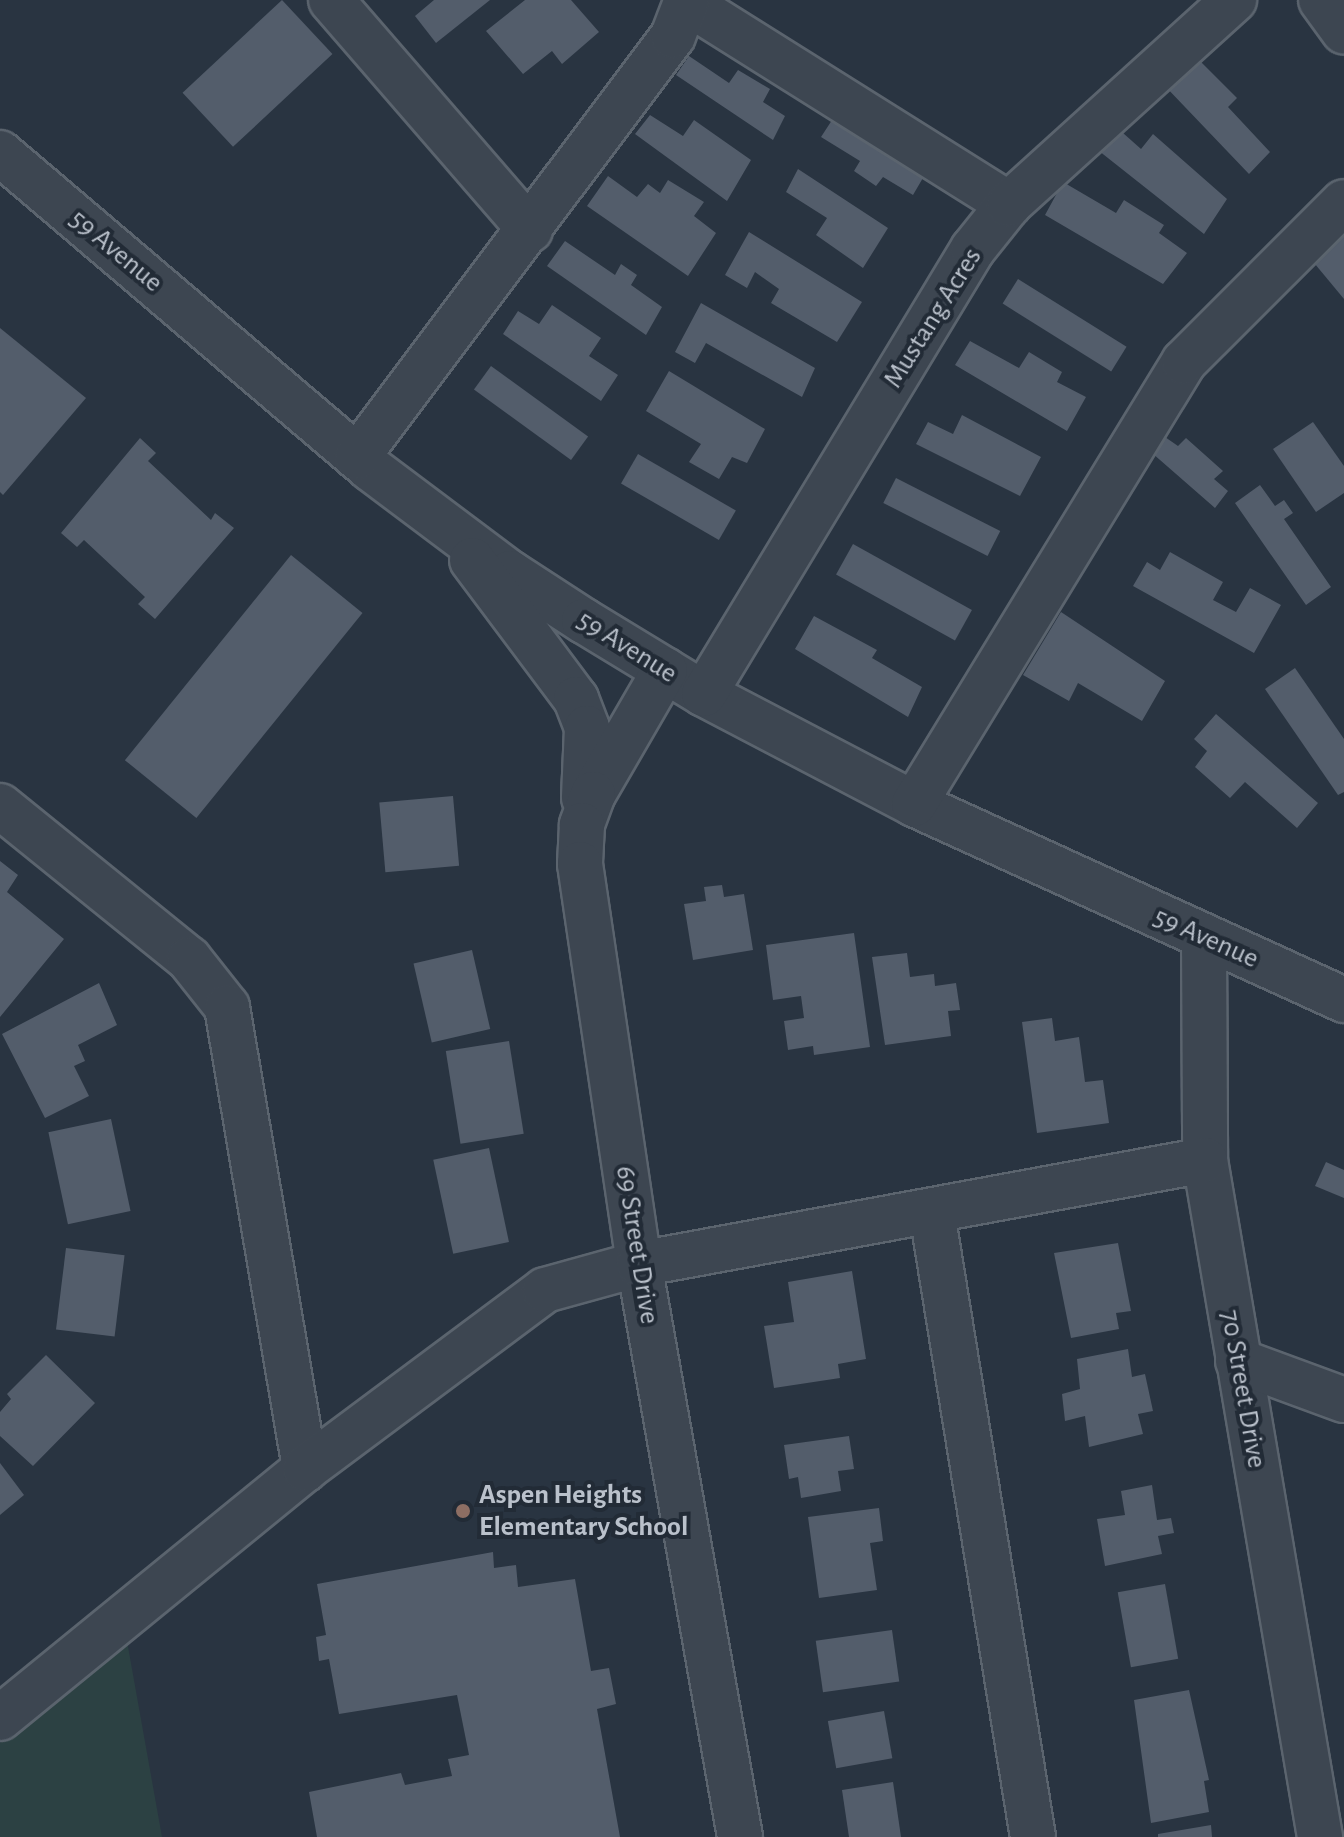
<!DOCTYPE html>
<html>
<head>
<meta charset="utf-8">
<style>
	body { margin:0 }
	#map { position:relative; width:1344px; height:1837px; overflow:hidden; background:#293441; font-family:"Alegreya Sans",sans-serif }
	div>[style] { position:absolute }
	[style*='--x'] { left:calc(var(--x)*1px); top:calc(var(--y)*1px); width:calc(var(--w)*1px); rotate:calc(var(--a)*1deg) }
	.green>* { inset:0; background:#2c4143 }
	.building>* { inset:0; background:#535d6b; transform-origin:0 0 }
	.roads { filter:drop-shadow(2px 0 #5b646e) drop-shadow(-2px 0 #5b646e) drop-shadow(0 2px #5b646e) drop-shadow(0 -2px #5b646e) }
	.minor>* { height:44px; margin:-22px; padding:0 22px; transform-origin:22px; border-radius:22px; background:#3d4651 }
	.dots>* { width:22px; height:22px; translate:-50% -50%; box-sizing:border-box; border:4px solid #222b36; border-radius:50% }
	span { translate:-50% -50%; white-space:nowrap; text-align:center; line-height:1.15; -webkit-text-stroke:8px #222b36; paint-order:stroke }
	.street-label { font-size:28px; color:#bac1cb }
	.poi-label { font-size:28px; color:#bac1cb; font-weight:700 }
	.left { translate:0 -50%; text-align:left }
</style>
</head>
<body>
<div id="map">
	<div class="green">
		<div style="clip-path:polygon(127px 1641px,162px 1837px,0 1837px,0 1743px)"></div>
	</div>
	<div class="building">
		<div style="left:282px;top:0;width:74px;height:136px;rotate:47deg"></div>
		<div style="clip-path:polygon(434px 0,490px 0,436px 43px,415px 16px)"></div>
		<div style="clip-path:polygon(525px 0,571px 0,599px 32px,562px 64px,552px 51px,523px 74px,486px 31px)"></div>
		<div style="clip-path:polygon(1193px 54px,1237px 98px,1228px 107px,1270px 152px,1249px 174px,1163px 84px)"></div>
		<div style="clip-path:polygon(689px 56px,729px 83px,738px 70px,770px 89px,763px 102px,785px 116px,773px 140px,676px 75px)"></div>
		<div style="clip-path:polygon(650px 115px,683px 136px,694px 120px,751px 160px,727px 201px,635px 134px)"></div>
		<div style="clip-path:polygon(834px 117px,927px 171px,913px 195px,883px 177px,876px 186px,854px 171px,860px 161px,821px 137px)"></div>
		<div style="clip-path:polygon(1114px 125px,1141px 149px,1153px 134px,1227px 199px,1204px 234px,1094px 147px)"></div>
		<div style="clip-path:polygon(798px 169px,888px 228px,863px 268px,816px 235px,827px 218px,786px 192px)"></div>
		<div style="clip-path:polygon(608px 176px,637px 197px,648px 184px,660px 193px,668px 180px,704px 202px,694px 216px,716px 233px,688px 276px,587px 206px)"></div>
		<div style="clip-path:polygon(1063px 182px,1116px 213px,1124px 200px,1164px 225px,1159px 233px,1187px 253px,1163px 284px,1045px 215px)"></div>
		<div style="clip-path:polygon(1344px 221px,1344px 299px,1305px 252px)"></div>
		<div style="clip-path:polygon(749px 232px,862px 302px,837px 342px,771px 303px,779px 289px,755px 272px,747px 288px,725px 275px)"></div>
		<div style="clip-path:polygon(565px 241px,615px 275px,621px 264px,637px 275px,631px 285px,662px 307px,646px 335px,547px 266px)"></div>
		<div style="left:1018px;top:279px;width:128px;height:29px;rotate:32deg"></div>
		<div style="clip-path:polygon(701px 303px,815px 368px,802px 397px,706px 343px,695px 363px,675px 352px)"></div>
		<div style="clip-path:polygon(552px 305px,601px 338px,589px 356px,618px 375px,601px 401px,503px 334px,518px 311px,539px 324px)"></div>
		<div style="clip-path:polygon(0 328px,86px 398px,3px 495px,0 492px)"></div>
		<div style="clip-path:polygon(970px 341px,1019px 368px,1029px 352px,1062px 372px,1057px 382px,1086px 397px,1067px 431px,955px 365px)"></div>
		<div style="left:491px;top:366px;width:120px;height:29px;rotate:36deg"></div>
		<div style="clip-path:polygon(669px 371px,765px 429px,747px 463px,732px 457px,719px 479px,689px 462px,701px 444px,646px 411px)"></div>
		<div style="clip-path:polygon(962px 415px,1041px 457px,1020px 496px,916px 444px,928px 422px,953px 434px)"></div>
		<div style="clip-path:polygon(1313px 422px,1344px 466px,1344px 493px,1316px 512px,1273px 449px)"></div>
		<div style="clip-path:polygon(1165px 437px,1178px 446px,1186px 438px,1223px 471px,1214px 479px,1228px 491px,1215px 508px,1152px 453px)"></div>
		<div style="clip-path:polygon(140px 438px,156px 453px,148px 461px,211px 520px,215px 513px,234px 528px,155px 619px,138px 604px,145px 597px,84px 540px,77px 547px,61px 533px)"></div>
		<div style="left:638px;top:454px;width:113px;height:34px;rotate:30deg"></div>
		<div style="left:896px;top:478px;width:117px;height:28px;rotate:27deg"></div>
		<div style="clip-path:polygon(1260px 485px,1275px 506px,1284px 500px,1293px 513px,1284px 519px,1331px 587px,1306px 605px,1235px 503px)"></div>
		<div style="left:853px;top:544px;width:136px;height:35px;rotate:29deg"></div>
		<div style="clip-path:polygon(1170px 552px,1223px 582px,1213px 600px,1236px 612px,1250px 588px,1281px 605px,1254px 653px,1133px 586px,1147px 562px,1160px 570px)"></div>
		<div style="left:291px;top:555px;width:92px;height:264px;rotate:39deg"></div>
		<div style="clip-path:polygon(1061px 612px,1165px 681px,1142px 721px,1078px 683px,1069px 701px,1023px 675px)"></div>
		<div style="clip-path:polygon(814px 616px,877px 650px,872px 658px,922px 687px,908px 717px,795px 649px)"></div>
		<div style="clip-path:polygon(1295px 668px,1344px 739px,1344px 792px,1338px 795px,1265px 689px)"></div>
		<div style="clip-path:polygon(1216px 714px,1318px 803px,1297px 828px,1245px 782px,1230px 798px,1195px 767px,1207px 751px,1194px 739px)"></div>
		<div style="left:453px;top:796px;width:70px;height:74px;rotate:85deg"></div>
		<div style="clip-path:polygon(0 861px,18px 875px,7px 892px,64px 939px,0 1017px)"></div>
		<div style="clip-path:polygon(722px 885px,724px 897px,744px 894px,753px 950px,693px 960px,684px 904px,706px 901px,704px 887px)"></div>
		<div style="clip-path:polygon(854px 933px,870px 1047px,814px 1055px,813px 1046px,788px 1050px,784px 1021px,804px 1018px,801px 996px,773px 1000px,766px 945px)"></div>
		<div style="left:472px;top:950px;width:81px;height:60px;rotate:77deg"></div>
		<div style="clip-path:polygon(907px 953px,910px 977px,934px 974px,935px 986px,956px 983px,960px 1010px,948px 1011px,951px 1036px,885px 1045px,872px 957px)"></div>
		<div style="clip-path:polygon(99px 983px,117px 1025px,78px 1045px,85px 1061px,74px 1066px,89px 1096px,45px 1118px,2px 1034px)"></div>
		<div style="clip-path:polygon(1052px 1018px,1055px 1041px,1079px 1037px,1085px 1082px,1103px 1080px,1109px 1123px,1037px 1133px,1022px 1022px)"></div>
		<div style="left:509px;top:1041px;width:94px;height:64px;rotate:81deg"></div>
		<div style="left:111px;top:1119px;width:94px;height:64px;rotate:78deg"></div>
		<div style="left:489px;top:1148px;width:96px;height:57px;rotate:78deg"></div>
		<div style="clip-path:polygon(1326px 1162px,1344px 1170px,1344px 1198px,1315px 1186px)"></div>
		<div style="clip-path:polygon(1118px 1243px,1131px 1311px,1116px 1313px,1119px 1329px,1071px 1338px,1054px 1253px)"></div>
		<div style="left:66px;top:1248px;width:59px;height:82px;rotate:7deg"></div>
		<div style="clip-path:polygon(852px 1271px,866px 1359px,838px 1364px,840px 1378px,774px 1388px,764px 1326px,794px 1322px,788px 1282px)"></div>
		<div style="clip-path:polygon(1128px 1349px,1132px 1377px,1145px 1374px,1153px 1411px,1138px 1414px,1143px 1434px,1089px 1447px,1085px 1416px,1065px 1421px,1062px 1394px,1080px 1389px,1077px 1359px)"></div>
		<div style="clip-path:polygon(46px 1355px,95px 1403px,33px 1466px,0 1436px,0 1412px,11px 1399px,7px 1394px)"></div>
		<div style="clip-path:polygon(849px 1436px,854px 1469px,838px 1471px,841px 1491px,801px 1498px,798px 1477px,789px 1479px,784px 1445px)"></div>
		<div style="clip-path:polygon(0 1463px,24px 1495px,0 1515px)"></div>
		<div style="clip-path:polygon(1152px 1485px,1157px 1520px,1171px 1518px,1174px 1533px,1158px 1536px,1162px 1554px,1105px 1566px,1097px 1519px,1125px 1515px,1121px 1491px)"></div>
		<div style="clip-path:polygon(879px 1508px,883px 1541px,870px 1543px,877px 1590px,819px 1598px,808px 1517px)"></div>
		<div style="clip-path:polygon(493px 1552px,494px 1568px,516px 1565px,518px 1587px,575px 1579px,591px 1671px,609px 1668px,616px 1704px,597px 1709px,620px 1837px,317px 1837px,309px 1792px,401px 1773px,405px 1785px,452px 1776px,448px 1759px,469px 1755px,457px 1695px,339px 1714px,329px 1659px,319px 1661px,316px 1637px,326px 1635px,317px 1584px)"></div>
		<div style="left:1165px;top:1584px;width:76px;height:48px;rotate:80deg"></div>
		<div style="left:892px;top:1630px;width:52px;height:77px;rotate:82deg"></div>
		<div style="clip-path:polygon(1189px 1690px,1209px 1780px,1204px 1781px,1209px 1812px,1151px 1823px,1134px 1700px)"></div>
		<div style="left:884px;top:1711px;width:48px;height:57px;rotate:80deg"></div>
		<div style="clip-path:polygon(893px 1782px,901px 1837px,849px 1837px,842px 1790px)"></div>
		<div style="clip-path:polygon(1211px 1825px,1212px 1837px,1158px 1837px,1158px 1834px)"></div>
	</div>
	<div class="roads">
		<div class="minor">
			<div style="--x:331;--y:0;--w:304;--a:49.1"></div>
			<div style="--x:1321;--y:0;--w:39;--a:54"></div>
			<div style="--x:688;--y:3;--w:379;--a:32.1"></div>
			<div style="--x:0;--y:153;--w:486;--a:40.4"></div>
			<div style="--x:370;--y:468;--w:175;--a:36.9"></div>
			<div style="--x:510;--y:573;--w:88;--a:33"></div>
			<div style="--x:584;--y:621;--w:140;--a:31.3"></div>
			<div style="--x:704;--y:694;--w:237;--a:27.6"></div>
			<div style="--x:914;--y:804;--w:473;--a:24.5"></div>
			<div style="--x:357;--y:457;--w:526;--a:-53.11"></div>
			<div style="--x:673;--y:36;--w:39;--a:-69"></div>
			<div style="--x:472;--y:560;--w:174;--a:53.2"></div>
			<div style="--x:576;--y:699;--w:31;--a:69"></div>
			<div style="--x:587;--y:728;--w:70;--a:92.5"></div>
			<div style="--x:665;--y:670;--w:143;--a:120.1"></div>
			<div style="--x:593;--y:794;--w:33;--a:110"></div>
			<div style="--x:582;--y:825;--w:39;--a:93"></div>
			<div style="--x:580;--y:864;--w:404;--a:81.6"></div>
			<div style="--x:639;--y:1264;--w:582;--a:80"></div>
			<div style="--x:704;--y:694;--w:520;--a:-58.85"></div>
			<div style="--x:973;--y:249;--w:58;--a:-51.3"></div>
			<div style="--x:1009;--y:204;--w:304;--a:-42.2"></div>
			<div style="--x:914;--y:804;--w:518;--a:-58.58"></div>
			<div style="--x:1184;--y:362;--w:226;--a:-45"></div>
			<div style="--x:0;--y:806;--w:243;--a:39"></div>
			<div style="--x:189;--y:959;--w:61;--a:51.6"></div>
			<div style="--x:227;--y:1007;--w:469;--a:80.4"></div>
			<div style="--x:1204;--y:938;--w:222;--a:89.7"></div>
			<div style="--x:1205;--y:1160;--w:687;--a:80.36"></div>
			<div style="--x:932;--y:1213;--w:632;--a:80.81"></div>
			<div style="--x:1238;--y:1361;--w:113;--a:20.2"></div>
			<div style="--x:0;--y:1718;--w:394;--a:-39.2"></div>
			<div style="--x:305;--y:1469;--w:299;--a:-36.7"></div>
			<div style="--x:545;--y:1290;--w:98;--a:-15.5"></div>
			<div style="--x:639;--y:1264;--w:575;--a:-10.41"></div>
		</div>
	</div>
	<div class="dots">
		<div style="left:463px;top:1511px;background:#8d6e63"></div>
	</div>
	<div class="street-label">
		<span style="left:116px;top:251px;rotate:40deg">59 Avenue</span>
		<span style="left:933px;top:318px;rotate:-58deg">Mustang Acres</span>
		<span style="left:627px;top:647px;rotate:32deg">59 Avenue</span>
		<span style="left:1206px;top:938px;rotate:24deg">59 Avenue</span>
		<span style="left:637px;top:1245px;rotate:81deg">69 Street Drive</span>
		<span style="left:1243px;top:1389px;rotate:80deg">70 Street Drive</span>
	</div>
	<div class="poi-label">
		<span class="left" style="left:479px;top:1511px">Aspen Heights<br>Elementary School</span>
	</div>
</div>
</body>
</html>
